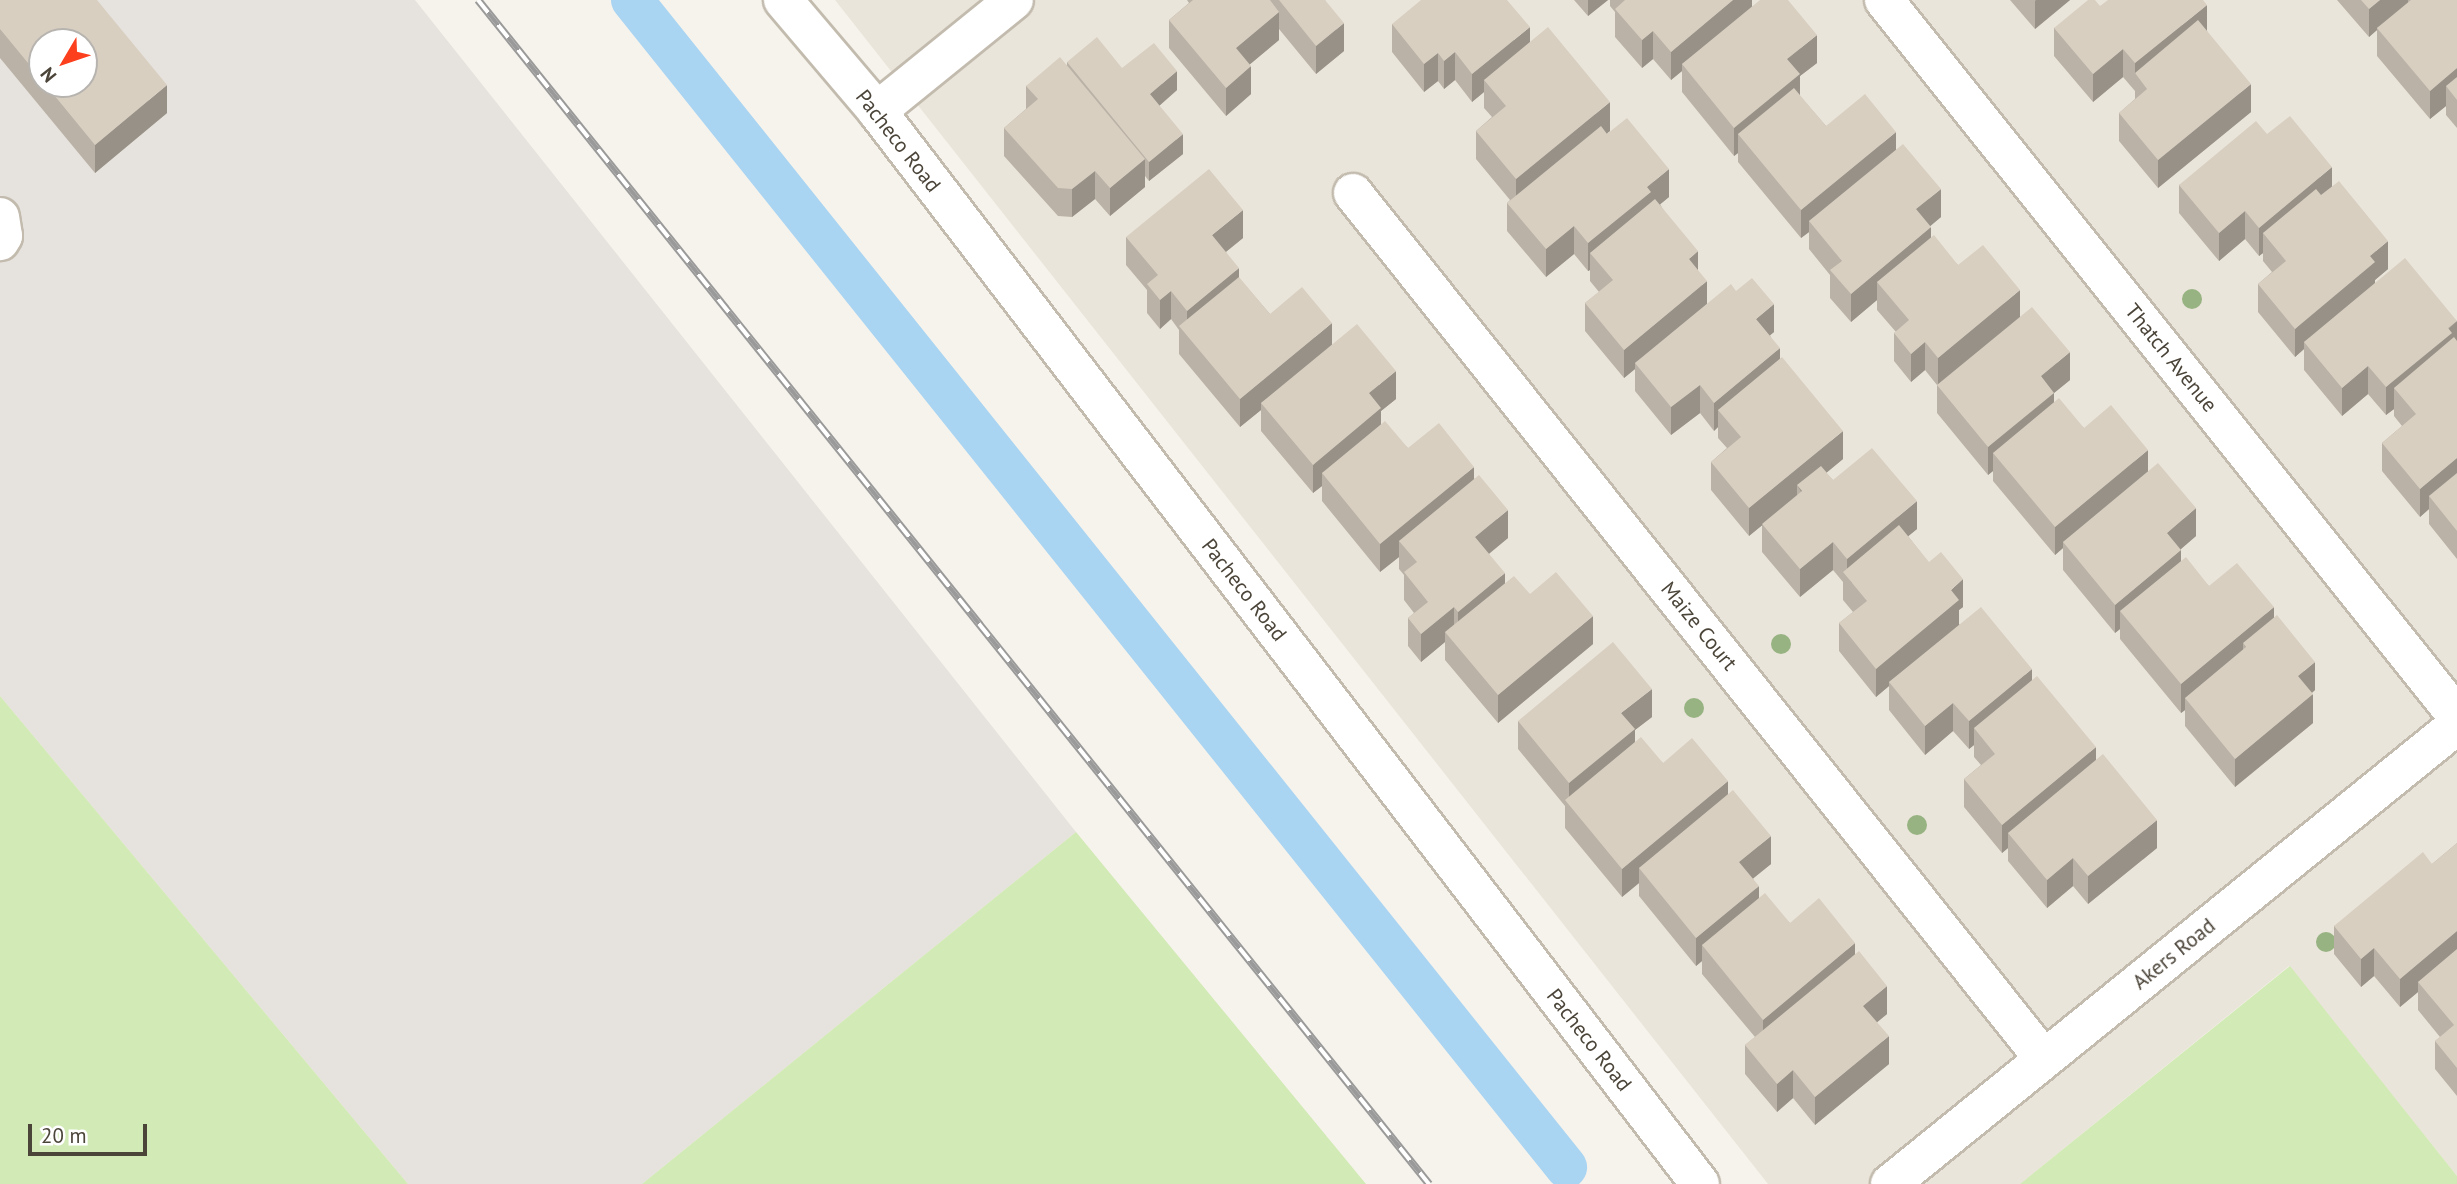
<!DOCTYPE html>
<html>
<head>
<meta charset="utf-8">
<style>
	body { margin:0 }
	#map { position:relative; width:2457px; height:1184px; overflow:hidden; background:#f6f3ec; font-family:"PT Sans",sans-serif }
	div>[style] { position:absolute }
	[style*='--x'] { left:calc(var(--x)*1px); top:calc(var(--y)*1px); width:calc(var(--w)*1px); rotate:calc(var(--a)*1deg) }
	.residential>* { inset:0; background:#eae5da }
	.industrial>* { inset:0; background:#e6e2dd }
	.green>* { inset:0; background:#d2eab5 }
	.canal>* { height:42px; margin:-21px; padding:0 21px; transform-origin:21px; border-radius:21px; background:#a9d4f2 }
	.roads { filter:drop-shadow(2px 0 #c2bbae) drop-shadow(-2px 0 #c2bbae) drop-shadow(0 2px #c2bbae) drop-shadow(0 -2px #c2bbae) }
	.minor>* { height:38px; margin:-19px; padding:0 19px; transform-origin:19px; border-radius:19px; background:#fff }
	.rail>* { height:8px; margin-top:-4px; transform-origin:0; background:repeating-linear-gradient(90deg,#fff 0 16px,#9a9a9a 0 32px); box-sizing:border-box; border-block:2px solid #9a9a9a }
	.trees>* { width:20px; height:20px; margin:-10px; border-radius:50%; background:#97b381 }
	.wall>* { inset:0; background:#bab2a6 }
	.shaded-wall>* { inset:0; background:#979187 }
	.building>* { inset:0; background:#d8cfc1 }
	span { translate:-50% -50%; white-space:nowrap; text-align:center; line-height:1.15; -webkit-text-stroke:5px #fff; paint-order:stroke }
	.street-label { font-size:21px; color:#4b4439 }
	.north { position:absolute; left:28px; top:28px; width:70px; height:70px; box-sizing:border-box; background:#fff; border:2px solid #b7b4b0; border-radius:50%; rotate:231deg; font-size:19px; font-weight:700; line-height:28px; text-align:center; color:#4b4439 }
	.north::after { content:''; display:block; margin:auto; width:24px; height:32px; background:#fc3f1d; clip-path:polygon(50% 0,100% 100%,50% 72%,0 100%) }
	.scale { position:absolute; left:28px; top:1124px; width:119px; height:32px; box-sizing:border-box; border:4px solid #4b4439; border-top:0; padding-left:9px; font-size:21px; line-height:24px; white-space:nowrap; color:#4b4439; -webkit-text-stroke:5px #fff; paint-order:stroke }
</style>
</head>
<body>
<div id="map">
	<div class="residential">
		<div style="clip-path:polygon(835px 0,2457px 0,2457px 1176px,2289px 966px,2020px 1184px,1768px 1184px)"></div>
	</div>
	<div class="industrial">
		<div style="clip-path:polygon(evenodd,0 0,415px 0,1076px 832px,642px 1184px,408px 1184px,0 696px,0 0,42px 42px,84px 42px,84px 84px,42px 84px,42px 42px)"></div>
	</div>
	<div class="green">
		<div style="clip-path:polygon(0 696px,408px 1184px,0 1184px)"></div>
		<div style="clip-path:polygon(1076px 832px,1366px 1184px,642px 1184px)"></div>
		<div style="clip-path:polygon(2290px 966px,2457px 1176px,2457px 1184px,2020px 1184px)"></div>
	</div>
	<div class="canal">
		<div style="--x:632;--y:0;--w:1495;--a:51.33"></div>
	</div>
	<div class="roads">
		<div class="minor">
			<div style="--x:783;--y:0;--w:145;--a:49.7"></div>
			<div style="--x:877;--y:111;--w:1352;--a:52.51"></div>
			<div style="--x:1884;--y:0;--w:917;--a:51.33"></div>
			<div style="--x:877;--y:111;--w:176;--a:-39"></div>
			<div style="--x:1353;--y:193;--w:1108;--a:51.41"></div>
			<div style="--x:0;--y:217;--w:19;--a:81"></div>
			<div style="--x:3;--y:236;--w:6;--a:121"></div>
			<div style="--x:1890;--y:1184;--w:729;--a:-38.99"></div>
		</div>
	</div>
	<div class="rail">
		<div style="--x:478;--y:0;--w:1519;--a:51.23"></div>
	</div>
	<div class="trees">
		<div style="left:2192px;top:299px"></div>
		<div style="left:1781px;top:644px"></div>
		<div style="left:1694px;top:708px"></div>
		<div style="left:1917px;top:825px"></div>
		<div style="left:2326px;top:942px"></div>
	</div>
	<div class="wall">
		<div style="clip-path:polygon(evenodd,0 0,167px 113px,95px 173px,0 58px,0 0,42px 42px,84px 84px,42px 84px,42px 42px)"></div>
		<div style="clip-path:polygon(1187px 0,1325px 0,1344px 51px,1316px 74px,1279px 29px,1279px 40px,1250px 64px,1251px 94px,1226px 116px,1169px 48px,1169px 20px,1189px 3px)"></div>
		<div style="clip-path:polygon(1574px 0,1608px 0,1588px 16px)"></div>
		<div style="clip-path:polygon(1610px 0,1752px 0,1752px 6px,1817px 63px,1800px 76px,1800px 96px,1826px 126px,1896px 149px,1941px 217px,1930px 226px,1931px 238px,1958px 265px,2020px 317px,2070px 380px,2054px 393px,2054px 402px,2084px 428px,2148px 471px,2196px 536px,2181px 549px,2181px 561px,2209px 586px,2274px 618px,2315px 690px,2312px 693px,2313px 723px,2235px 787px,2185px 726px,2185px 710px,2181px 713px,2120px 639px,2120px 629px,2115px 633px,2063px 570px,2063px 548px,2055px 555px,1993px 481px,1993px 471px,1988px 475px,1937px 413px,1937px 385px,1925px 370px,1911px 382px,1894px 361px,1894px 333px,1896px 332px,1877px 310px,1877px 300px,1851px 322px,1830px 298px,1830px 275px,1809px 249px,1809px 232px,1801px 238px,1738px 162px,1738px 153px,1734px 156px,1682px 92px,1682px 71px,1671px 80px,1653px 59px,1642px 68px,1615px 37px,1615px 12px,1610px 6px)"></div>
		<div style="clip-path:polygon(2010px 0,2070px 0,2035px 29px)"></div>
		<div style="clip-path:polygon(2337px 0,2457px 0,2457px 128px,2446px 115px,2446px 106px,2430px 119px,2377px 56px,2377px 30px,2369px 37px)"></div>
		<div style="clip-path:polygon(2100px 6px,2207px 31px,2251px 112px,2158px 188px,2119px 141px,2119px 113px,2135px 99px,2135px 91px,2123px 77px,2093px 102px,2054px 56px,2054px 28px)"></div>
		<div style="clip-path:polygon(1392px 24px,1530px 42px,1610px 131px,1607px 133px,1669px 197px,1660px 204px,1698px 271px,1707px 304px,1774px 332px,1770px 335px,1780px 359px,1843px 459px,1826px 473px,1833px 480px,1917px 529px,1908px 536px,1963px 607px,1959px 610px,1959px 624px,2032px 680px,2096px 760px,2157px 848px,2088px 904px,2073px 886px,2047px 908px,2008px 861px,2008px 848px,2002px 853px,1964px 807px,1964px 779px,1981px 765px,1974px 757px,1974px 745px,1969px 749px,1953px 731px,1925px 755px,1889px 710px,1889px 686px,1876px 697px,1839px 651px,1839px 623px,1853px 612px,1843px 600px,1843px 582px,1833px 570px,1800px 597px,1762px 552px,1762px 525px,1749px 536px,1711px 490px,1711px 462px,1727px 448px,1718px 438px,1718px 427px,1714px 431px,1700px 413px,1671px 435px,1635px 391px,1635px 369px,1624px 378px,1585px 331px,1585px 303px,1599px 292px,1590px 281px,1590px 270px,1588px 271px,1574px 254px,1546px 277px,1507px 231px,1507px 203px,1510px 200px,1476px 159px,1476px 131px,1492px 117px,1484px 108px,1484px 92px,1472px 102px,1455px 80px,1444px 89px,1438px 81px,1424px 92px,1392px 52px)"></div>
		<div style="clip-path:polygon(1067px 62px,1122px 68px,1177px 90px,1159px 106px,1183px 154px,1149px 181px,1145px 176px,1145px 187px,1110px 216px,1095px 199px,1072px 217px,1058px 216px,1004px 156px,1004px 128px,1026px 109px,1026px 86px,1067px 65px)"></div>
		<div style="clip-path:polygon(2267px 134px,2332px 187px,2388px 269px,2375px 280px,2375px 283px,2457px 321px,2457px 559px,2429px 524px,2429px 509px,2420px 517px,2382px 471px,2382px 443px,2402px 426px,2394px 416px,2394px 409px,2386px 415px,2368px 394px,2342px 416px,2304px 370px,2304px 349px,2295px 357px,2258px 312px,2258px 284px,2272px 272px,2263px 261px,2263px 253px,2259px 256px,2245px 239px,2219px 261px,2179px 213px,2179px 185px)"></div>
		<div style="clip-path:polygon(1126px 237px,1243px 238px,1226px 252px,1239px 278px,1270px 314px,1332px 345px,1396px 399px,1381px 411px,1381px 424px,1408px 448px,1474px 478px,1508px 538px,1489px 554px,1505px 584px,1530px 594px,1593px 644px,1498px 723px,1445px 660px,1445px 642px,1421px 662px,1408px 646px,1408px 618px,1414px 613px,1404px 600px,1404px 575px,1399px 569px,1399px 557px,1380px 572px,1322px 501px,1322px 486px,1313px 493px,1261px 431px,1261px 410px,1240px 427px,1179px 354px,1179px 330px,1171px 319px,1160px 329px,1147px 313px,1147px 290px,1126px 265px)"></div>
		<div style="clip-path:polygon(1652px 717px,1635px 730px,1635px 742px,1663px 763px,1728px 795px,1771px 864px,1753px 878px,1759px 898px,1790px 923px,1855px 954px,1887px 1014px,1877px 1022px,1889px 1064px,1815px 1125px,1793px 1098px,1777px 1112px,1745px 1074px,1745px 1045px,1755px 1037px,1702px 974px,1702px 961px,1696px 966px,1639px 896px,1639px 883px,1622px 897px,1565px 828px,1565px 806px,1518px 749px,1518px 721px)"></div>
		<div style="clip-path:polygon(2457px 843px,2457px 1096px,2435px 1069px,2435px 1041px,2440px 1037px,2418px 1010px,2418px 992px,2400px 1007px,2374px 976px,2361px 987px,2334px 954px,2334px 926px,2432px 864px)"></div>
	</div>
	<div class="shaded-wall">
		<div style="clip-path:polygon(1588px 0,1608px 0,1588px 16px)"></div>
		<div style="clip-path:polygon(1733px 0,1752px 0,1752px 12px,1682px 64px,1682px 71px,1671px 80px,1671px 52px)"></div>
		<div style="clip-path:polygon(2036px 0,2070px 0,2035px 29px,2035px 1px)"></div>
		<div style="clip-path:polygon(2380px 0,2408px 0,2408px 5px,2377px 28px,2377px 30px,2369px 37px,2369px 9px)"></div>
		<div style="clip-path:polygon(2207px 5px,2207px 33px,2135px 74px,2135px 63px)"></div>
		<div style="clip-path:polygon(1279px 12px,1279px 40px,1236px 76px,1236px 48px)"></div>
		<div style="clip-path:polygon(1344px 23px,1344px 51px,1316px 74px,1316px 46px)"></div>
		<div style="clip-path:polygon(1530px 27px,1530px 55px,1484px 80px,1484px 92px,1472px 102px,1472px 74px)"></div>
		<div style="clip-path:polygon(1653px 31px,1653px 59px,1642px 68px,1642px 40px)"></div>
		<div style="clip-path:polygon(1817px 35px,1817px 63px,1800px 76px,1800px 102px,1738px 134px,1738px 153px,1734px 156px,1734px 128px,1787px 59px)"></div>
		<div style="clip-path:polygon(2123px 49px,2123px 77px,2093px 102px,2093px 74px)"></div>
		<div style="clip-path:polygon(1455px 52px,1455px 80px,1444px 89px,1444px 61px)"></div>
		<div style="clip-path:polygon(1438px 53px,1438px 81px,1424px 92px,1424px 64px)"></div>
		<div style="clip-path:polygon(1251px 66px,1251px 94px,1226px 116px,1226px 88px)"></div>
		<div style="clip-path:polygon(2457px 68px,2457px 96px,2446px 86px,2446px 106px,2430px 119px,2430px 91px)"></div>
		<div style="clip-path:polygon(1177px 71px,1177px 90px,1150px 114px,1150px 94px)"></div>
		<div style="clip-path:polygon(2251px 84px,2251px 112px,2158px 188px,2158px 160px)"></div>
		<div style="clip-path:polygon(167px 85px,167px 113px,95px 173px,95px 145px)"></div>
		<div style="clip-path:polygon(1610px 102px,1610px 131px,1516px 207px,1516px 179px)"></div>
		<div style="clip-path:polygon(1896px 132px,1896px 160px,1809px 221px,1809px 232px,1801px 238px,1801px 210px)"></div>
		<div style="clip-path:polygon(1183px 134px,1183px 154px,1149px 181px,1149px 162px)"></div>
		<div style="clip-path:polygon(1145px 159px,1145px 187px,1110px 216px,1110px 188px)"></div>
		<div style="clip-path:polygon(2332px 167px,2332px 195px,2263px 233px,2263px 253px,2259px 256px,2259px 228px)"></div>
		<div style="clip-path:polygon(1669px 169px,1669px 197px,1651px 212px,1590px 253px,1590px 270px,1588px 271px,1588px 243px,1647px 187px)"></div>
		<div style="clip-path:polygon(1095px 171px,1095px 199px,1072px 217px,1072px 189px)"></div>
		<div style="clip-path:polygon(1941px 189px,1941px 217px,1916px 238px,1916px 209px)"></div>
		<div style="clip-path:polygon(1243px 210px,1243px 238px,1212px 263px,1212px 235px)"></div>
		<div style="clip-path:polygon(2245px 211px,2245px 239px,2219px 261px,2219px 233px)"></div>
		<div style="clip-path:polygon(1574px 226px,1574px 254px,1546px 277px,1546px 249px)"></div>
		<div style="clip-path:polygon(1931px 227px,1931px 255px,1877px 282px,1877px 300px,1851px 322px,1851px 294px)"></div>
		<div style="clip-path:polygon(2388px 241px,2388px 269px,2375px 280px,2375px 290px,2304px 342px,2304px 349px,2295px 357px,2295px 329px,2370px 256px)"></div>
		<div style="clip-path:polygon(1698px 251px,1698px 279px,1689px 259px)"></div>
		<div style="clip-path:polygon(1239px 268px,1239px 296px,1187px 335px,1187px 311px)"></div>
		<div style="clip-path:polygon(1707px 281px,1707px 309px,1635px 363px,1635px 369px,1624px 378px,1624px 350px)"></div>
		<div style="clip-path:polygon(2020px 290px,2020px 318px,1938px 386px,1938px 358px)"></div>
		<div style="clip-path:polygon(1171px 291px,1171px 319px,1160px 329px,1160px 300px)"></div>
		<div style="clip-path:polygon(1774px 304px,1774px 332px,1756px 347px,1756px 319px)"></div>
		<div style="clip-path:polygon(2457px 321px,2457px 349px,2394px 388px,2394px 409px,2386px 415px,2386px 387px)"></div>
		<div style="clip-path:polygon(1332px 323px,1332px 351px,1261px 403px,1261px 410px,1240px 427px,1240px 399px)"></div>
		<div style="clip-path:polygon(1925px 342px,1925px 370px,1911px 382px,1911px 354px)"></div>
		<div style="clip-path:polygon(1780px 348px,1780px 376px,1718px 410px,1718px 427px,1714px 431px,1714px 403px)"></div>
		<div style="clip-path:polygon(2070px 352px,2070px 380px,2054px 393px,2054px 421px,1993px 453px,1993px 471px,1988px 475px,1988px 447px,2041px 376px)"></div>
		<div style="clip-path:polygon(2368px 366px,2368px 394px,2342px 416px,2342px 388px)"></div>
		<div style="clip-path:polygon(1396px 371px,1396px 399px,1381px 411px,1381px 436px,1322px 473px,1322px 486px,1313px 493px,1313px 465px,1369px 393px)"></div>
		<div style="clip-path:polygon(1700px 385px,1700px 413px,1671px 435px,1671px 407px)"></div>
		<div style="clip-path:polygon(1843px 431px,1843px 459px,1802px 493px,1797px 485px,1797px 497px,1749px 536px,1749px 508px)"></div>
		<div style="clip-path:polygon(2148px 450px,2148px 478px,2063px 542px,2063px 548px,2055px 555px,2055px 527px)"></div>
		<div style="clip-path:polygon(2457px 458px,2457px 486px,2429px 496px,2429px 509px,2420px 517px,2420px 489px)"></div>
		<div style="clip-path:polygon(1474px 467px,1474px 495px,1399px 541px,1399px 557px,1380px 572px,1380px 544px)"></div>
		<div style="clip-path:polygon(1917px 501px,1917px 529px,1852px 583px,1847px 576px,1847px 559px)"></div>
		<div style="clip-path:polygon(2196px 508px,2196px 536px,2167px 561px,2167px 533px)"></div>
		<div style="clip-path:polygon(1508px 510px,1508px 538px,1475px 565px,1475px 537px)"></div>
		<div style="clip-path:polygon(1833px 542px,1833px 570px,1800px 597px,1800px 569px)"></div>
		<div style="clip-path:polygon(2181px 550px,2181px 578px,2120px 611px,2120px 629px,2115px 633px,2115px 605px)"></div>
		<div style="clip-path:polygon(1505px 573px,1505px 601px,1458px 640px,1458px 612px)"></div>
		<div style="clip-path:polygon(1963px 579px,1963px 607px,1959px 610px,1959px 628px,1889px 682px,1889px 686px,1876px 697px,1876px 669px,1951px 590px)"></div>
		<div style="clip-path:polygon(1454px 607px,1454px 635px,1445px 632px,1445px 642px,1421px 662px,1421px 634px)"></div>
		<div style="clip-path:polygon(2274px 607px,2274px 636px,2246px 647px,2243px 643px,2243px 661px,2185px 698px,2185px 710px,2181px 713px,2181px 684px)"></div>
		<div style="clip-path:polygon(1593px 616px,1593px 644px,1498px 723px,1498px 695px)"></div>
		<div style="clip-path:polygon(2315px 662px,2315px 690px,2298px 704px,2298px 676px)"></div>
		<div style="clip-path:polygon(2032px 669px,2032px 697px,1974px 728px,1974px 745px,1969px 749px,1969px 721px)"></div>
		<div style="clip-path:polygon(1652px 689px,1652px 717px,1635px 730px,1635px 757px,1569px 805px,1569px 783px,1621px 713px)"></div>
		<div style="clip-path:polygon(2313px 694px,2313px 723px,2235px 787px,2235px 759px)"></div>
		<div style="clip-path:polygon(1953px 703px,1953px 731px,1925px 755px,1925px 726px)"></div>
		<div style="clip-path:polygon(2096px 747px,2096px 775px,2008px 833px,2008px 848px,2002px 853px,2002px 825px)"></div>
		<div style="clip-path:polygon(1728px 781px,1728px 810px,1639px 868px,1639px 883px,1622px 897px,1622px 869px)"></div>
		<div style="clip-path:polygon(2157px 820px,2157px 848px,2088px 904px,2088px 876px)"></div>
		<div style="clip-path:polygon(1771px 836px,1771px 864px,1739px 890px,1739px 862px)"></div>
		<div style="clip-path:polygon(2073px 858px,2073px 886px,2047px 908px,2047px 880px)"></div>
		<div style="clip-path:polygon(1759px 886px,1759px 914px,1702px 945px,1702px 961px,1696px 966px,1696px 938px)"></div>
		<div style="clip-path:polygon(2457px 931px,2457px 959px,2418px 982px,2418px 992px,2400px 1007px,2400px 979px)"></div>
		<div style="clip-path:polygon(1855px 943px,1855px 971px,1763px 1048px,1763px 1020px)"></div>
		<div style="clip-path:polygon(2374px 948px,2374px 976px,2361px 987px,2361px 959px)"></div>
		<div style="clip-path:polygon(1887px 986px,1887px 1014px,1863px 1034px,1863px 1006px)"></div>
		<div style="clip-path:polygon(1889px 1036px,1889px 1064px,1815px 1125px,1815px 1097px)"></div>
		<div style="clip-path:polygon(1793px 1070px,1793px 1098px,1777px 1112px,1777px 1084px)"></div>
	</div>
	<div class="building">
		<div style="clip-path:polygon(0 0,97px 0,167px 85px,95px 145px,45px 84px,84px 84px,84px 42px,42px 42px,42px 80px,0 29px)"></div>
		<div style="clip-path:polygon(1193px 0,1270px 0,1279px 12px,1236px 48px,1251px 66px,1226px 88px,1169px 20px)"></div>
		<div style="clip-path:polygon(1279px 0,1325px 0,1344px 23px,1316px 46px)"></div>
		<div style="clip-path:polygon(1421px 0,1507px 0,1530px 27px,1472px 74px,1455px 52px,1444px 61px,1438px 53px,1424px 64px,1392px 24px)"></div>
		<div style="clip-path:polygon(1625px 0,1733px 0,1671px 52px,1653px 31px,1642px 40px,1615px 9px)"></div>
		<div style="clip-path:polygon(1760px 0,1788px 0,1817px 35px,1787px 59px,1800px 74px,1734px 128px,1682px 64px)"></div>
		<div style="clip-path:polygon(2088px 0,2095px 0,2100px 6px,2108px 0,2203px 0,2207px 5px,2135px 63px,2123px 49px,2093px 74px,2054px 28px)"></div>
		<div style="clip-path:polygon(2361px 0,2380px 0,2369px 9px)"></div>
		<div style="clip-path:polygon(2411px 0,2457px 0,2457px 68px,2430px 91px,2377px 28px)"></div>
		<div style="clip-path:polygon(2198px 20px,2251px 84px,2158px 160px,2119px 113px,2147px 89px,2135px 73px)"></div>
		<div style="clip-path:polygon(1548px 27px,1610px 102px,1516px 179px,1476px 131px,1506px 106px,1484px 80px)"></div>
		<div style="clip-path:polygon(1097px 37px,1122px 68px,1154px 43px,1177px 71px,1150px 94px,1183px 134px,1149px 162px,1067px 62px)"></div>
		<div style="clip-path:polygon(1060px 57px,1145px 159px,1110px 188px,1095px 171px,1072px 189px,1058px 188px,1004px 128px,1038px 99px,1026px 86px)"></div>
		<div style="clip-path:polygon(2457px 77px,2457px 100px,2446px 86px)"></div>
		<div style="clip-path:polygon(1794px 88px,1826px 126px,1865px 94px,1896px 132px,1801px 210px,1738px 134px)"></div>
		<div style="clip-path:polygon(2290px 116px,2332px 167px,2259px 228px,2245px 211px,2219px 233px,2179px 185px,2256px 121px,2267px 134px)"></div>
		<div style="clip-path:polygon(1627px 118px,1669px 169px,1647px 187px,1651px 192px,1588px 243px,1574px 226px,1546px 249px,1507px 203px,1601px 126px,1607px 134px)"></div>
		<div style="clip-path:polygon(1903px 144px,1941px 189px,1916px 209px,1931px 227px,1851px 294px,1830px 270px,1842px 261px,1809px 221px)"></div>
		<div style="clip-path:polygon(1209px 169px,1243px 210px,1212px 235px,1239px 268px,1187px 311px,1171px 291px,1160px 300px,1147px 284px,1158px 275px,1126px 237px)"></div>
		<div style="clip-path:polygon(2339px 181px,2388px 241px,2370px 256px,2375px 262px,2295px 329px,2258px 284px,2286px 261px,2263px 233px,2316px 189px,2321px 195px)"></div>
		<div style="clip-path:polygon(1655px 199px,1698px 251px,1689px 259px,1707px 281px,1624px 350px,1585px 303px,1613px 280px,1590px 253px)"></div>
		<div style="clip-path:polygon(1934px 235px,1958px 265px,1983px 245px,2020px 290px,1938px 358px,1925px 342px,1911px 354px,1894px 333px,1909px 320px,1877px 282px)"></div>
		<div style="clip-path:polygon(2405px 258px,2457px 321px,2448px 328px,2452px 333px,2386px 387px,2368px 366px,2342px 388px,2304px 342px)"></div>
		<div style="clip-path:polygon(1239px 277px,1270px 314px,1302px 287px,1332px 323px,1240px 399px,1179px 326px)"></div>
		<div style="clip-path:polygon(1752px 278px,1774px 304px,1756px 319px,1780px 348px,1714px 403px,1700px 385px,1671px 407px,1635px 363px,1731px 284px,1736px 291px)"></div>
		<div style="clip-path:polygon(2032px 307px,2070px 352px,2041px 376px,2054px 393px,1988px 447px,1937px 385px)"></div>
		<div style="clip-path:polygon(1357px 324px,1396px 371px,1369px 393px,1381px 408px,1313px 465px,1261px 403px)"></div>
		<div style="clip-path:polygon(2454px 337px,2457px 341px,2457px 458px,2420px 489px,2382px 443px,2416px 414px,2394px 388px)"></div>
		<div style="clip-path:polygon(1782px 357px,1843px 431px,1749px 508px,1711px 462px,1741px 437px,1718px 410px)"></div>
		<div style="clip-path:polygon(2059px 398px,2084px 428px,2111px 405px,2148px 450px,2055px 527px,1993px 453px)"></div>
		<div style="clip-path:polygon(1385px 421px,1408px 448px,1439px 423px,1474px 467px,1380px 544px,1322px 473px)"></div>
		<div style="clip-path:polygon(1872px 448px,1917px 501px,1847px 559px,1833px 542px,1800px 569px,1762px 524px,1802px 491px,1797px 485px,1821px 466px,1833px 480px)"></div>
		<div style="clip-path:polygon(2158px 463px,2196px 508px,2167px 533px,2181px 550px,2115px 605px,2063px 542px)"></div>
		<div style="clip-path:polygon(2457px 473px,2457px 531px,2429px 496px)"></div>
		<div style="clip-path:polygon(1479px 475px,1508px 510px,1475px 537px,1505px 573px,1458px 612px,1454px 607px,1421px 634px,1408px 618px,1428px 602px,1404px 572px,1417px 562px,1399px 541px)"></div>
		<div style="clip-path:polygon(1899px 525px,1929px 562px,1941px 552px,1963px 579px,1951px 590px,1959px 600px,1876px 669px,1839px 623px,1867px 601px,1843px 572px)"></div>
		<div style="clip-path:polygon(2186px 557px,2209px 586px,2237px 563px,2274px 607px,2181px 684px,2120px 611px)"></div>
		<div style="clip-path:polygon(1556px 572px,1593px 616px,1498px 695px,1445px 632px,1514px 576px,1530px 594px)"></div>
		<div style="clip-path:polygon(1981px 607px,2032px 669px,1969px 721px,1953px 703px,1925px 726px,1889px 682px)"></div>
		<div style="clip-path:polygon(2277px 615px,2315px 662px,2298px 676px,2313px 694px,2235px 759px,2185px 698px,2246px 647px,2243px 643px)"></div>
		<div style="clip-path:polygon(1613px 642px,1652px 689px,1621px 713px,1635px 729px,1569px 783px,1518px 721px)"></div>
		<div style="clip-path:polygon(2037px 676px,2096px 747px,2002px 825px,1964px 779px,1995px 754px,1974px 728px)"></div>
		<div style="clip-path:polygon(1641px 737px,1663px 763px,1692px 738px,1728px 781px,1622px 869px,1565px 800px)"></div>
		<div style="clip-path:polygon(2103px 754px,2157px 820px,2088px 876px,2073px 858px,2047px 880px,2008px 833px)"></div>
		<div style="clip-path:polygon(1733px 790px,1771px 836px,1739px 862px,1759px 886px,1696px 938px,1639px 868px)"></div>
		<div style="clip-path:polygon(2457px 843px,2457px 931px,2400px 979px,2374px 948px,2361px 959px,2334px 926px,2423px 852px,2432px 864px)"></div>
		<div style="clip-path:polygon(1765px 893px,1790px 923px,1819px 898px,1855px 943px,1763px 1020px,1702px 945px)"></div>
		<div style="clip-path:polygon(2457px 949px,2457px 1068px,2435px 1041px,2454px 1025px,2418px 982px)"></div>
		<div style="clip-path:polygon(1859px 951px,1887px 986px,1863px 1006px,1889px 1036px,1815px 1097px,1793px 1070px,1777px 1084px,1745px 1045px)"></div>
	</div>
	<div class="street-label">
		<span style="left:898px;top:141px;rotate:52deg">Pacheco Road</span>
		<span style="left:2171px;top:358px;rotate:51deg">Thatch Avenue</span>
		<span style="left:1244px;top:590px;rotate:52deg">Pacheco Road</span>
		<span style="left:1699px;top:626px;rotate:51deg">Maize Court</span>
		<span style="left:2174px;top:954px;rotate:-39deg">Akers Road</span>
		<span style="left:1589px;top:1040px;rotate:52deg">Pacheco Road</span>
	</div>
	<div class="north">N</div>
	<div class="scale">20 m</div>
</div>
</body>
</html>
